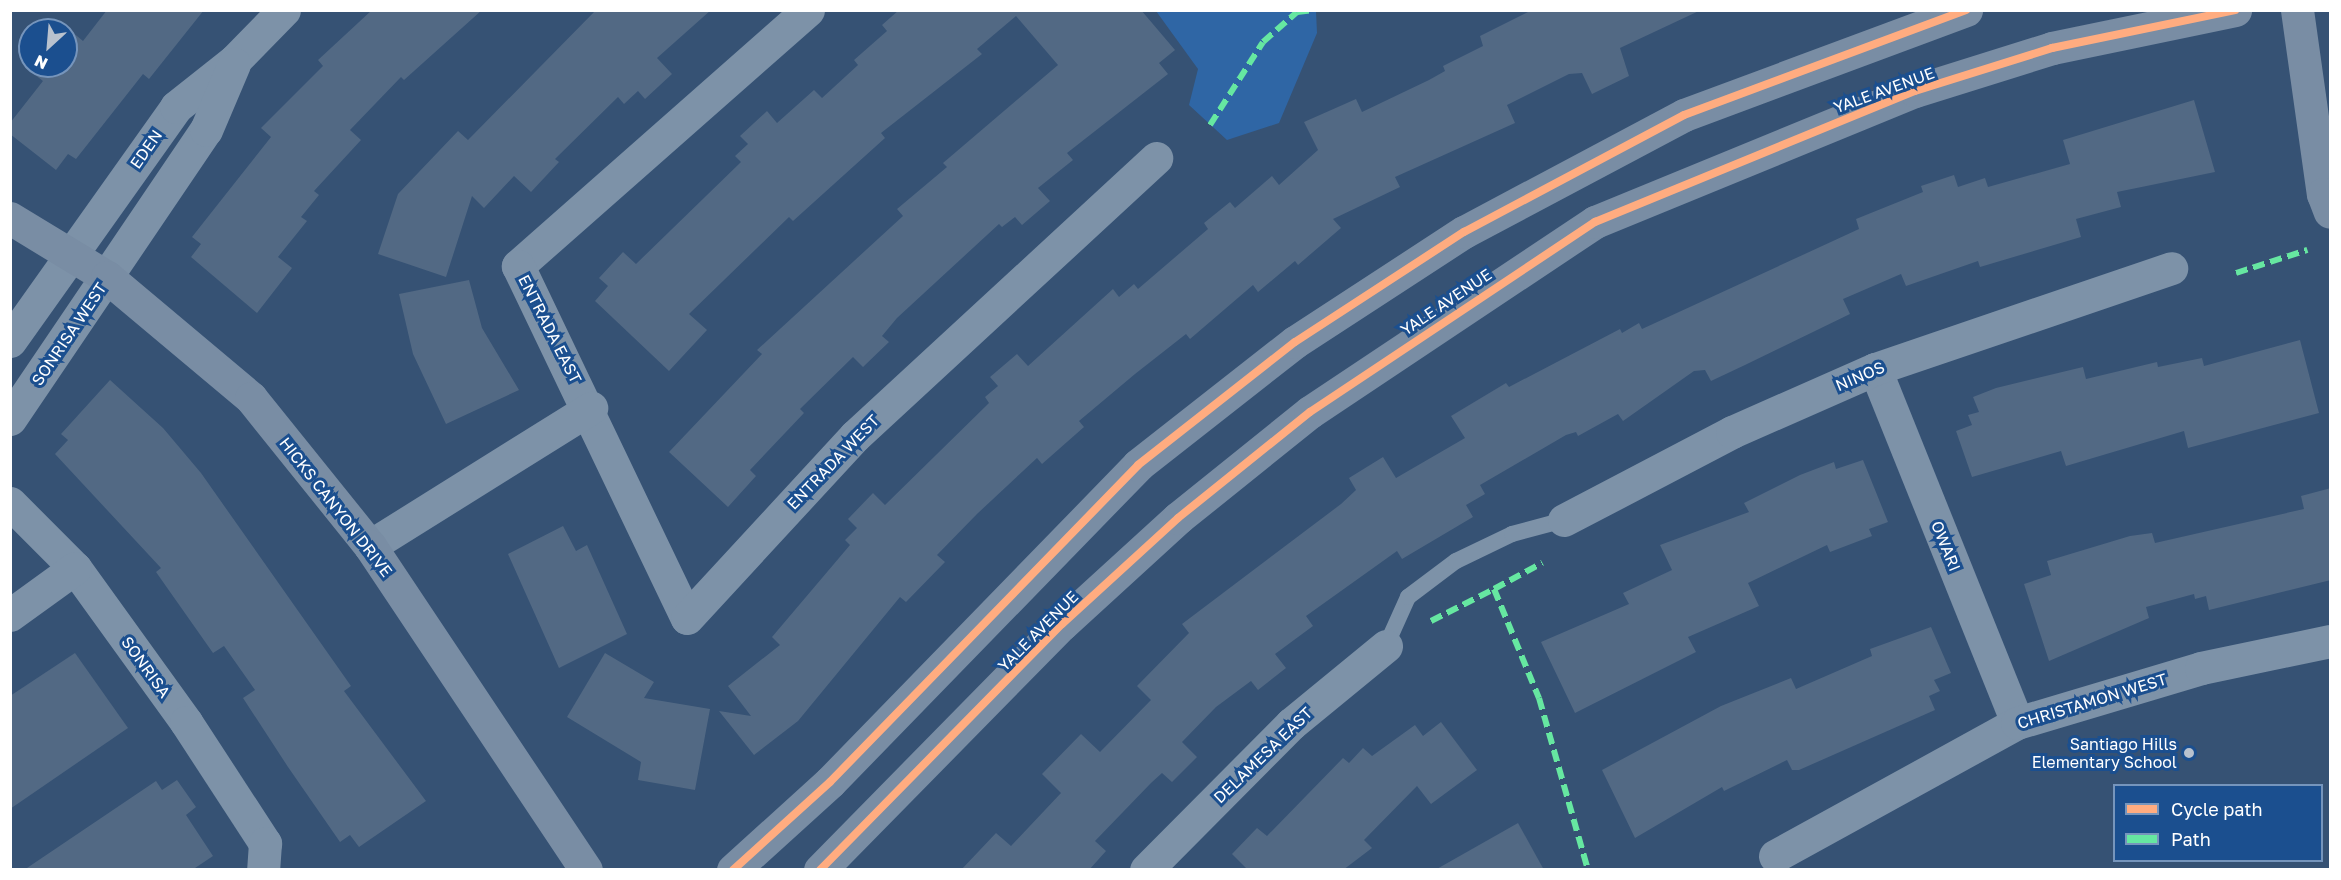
<!DOCTYPE html>
<html>
<head>
<meta charset="utf-8">
<style>
	body { margin:0 }
	#map { position:relative; width:2341px; height:880px; overflow:hidden; background:#365274; font-family:"Golos Text",sans-serif }
	div>[style] { position:absolute }
	[style*='--x'] { left:calc(var(--x)*1px); top:calc(var(--y)*1px); width:calc(var(--w)*1px); rotate:calc(var(--a)*1deg) }
	.green>* { inset:0; background:#2f66a5 }
	.building>* { inset:0; background:#526984 }
	.lane>* { height:16px; margin:-8px; padding:0 8px; transform-origin:8px; border-radius:8px; background:#7d92a8 }
	.street>* { height:33px; margin:-16.5px; padding:0 16.5px; transform-origin:16.5px; border-radius:16.5px; background:#7d92a8 }
	.secondary>* { height:33px; margin:-16.5px; padding:0 16.5px; transform-origin:16.5px; border-radius:16.5px; background:#798da4 }
	.quiet>* { height:6px; margin-top:-3px; transform-origin:0; background:repeating-linear-gradient(90deg,#66e7a1 0 12px,transparent 0 18px) }
	.cycleway>* { height:8px; margin:-4px; padding:0 4px; transform-origin:4px; border-radius:4px; background:#ffac80 }
	.dots>* { width:16px; height:16px; translate:-50% -50%; box-sizing:border-box; border:3px solid #1b4f8f; border-radius:50% }
	span { translate:-50% -50%; white-space:nowrap; text-align:center; line-height:1.15; -webkit-text-stroke:6px #1b4f8f; paint-order:stroke }
	.street-label { font-size:16px; color:#fff }
	.poi-label { font-size:16px; color:#fff }
	.right { translate:-100% -50%; text-align:right }
	.frame { position:absolute; inset:0; border:12px solid #fff; pointer-events:none }
	.legend { position:absolute; left:2113px; top:784px; width:210px; height:78px; box-sizing:border-box; background:#1b4f8f; border:2px solid #7695bc; margin:0; padding:8px 10px; list-style:none; font-size:18px; color:#fff }
	.legend li { display:flex; align-items:center; gap:12px; height:30px }
	.legend b { width:30px; border:2px solid #7695bc }
	.north { position:absolute; left:18px; top:18px; width:60px; height:60px; box-sizing:border-box; background:#1b4f8f; border:2px solid #7695bc; border-radius:50%; rotate:206deg; font-size:16px; font-weight:700; line-height:24px; text-align:center; color:#fff }
	.north::after { content:''; display:block; margin:auto; width:21px; height:27px; background:#b9c2ce; clip-path:polygon(50% 0,100% 100%,50% 72%,0 100%) }
</style>
</head>
<body>
<div id="map">
	<div class="green">
		<div style="clip-path:polygon(1156px 11px,1316px 11px,1317px 33px,1279px 123px,1227px 140px,1189px 105px,1198px 69px)"></div>
	</div>
	<div class="building">
		<div style="clip-path:polygon(107px 10px,204px 10px,149px 79px,143px 74px,76px 159px,68px 154px,56px 170px,10px 134px,10px 123px,43px 81px,30px 71px,30px 61px,30px 66px,66px 66px,66px 30px,54px 30px,60px 22px,83px 41px)"></div>
		<div style="clip-path:polygon(372px 10px,482px 10px,404px 80px,401px 77px,350px 130px,361px 140px,314px 191px,319px 195px,301px 217px,307px 221px,278px 257px,292px 268px,257px 313px,191px 257px,201px 244px,192px 237px,271px 137px,261px 128px,323px 66px,318px 60px)"></div>
		<div style="clip-path:polygon(596px 10px,711px 10px,657px 58px,672px 74px,645px 99px,638px 91px,624px 104px,618px 97px,555px 159px,559px 162px,531px 192px,514px 176px,484px 208px,472px 196px,446px 277px,378px 254px,398px 194px,458px 131px,468px 140px)"></div>
		<div style="clip-path:polygon(899px 10px,1141px 10px,1175px 50px,1159px 63px,1168px 74px,1067px 153px,1073px 160px,1038px 188px,1050px 201px,1022px 225px,1015px 217px,1002px 227px,999px 224px,897px 318px,882px 336px,889px 342px,863px 367px,853px 357px,800px 409px,804px 413px,750px 470px,756px 476px,728px 507px,669px 452px,762px 354px,757px 350px,903px 216px,897px 209px,947px 167px,943px 163px,1058px 65px,1016px 16px,977px 49px,982px 54px,881px 133px,885px 138px,793px 221px,789px 217px,689px 314px,707px 330px,669px 371px,595px 301px,608px 286px,599px 278px,623px 252px,636px 264px,741px 162px,735px 156px,748px 144px,740px 136px,767px 111px,777px 123px,814px 90px,822px 98px,858px 65px,854px 60px,887px 31px,882px 25px)"></div>
		<div style="clip-path:polygon(1532px 10px,1701px 10px,1620px 48px,1629px 76px,1592px 94px,1582px 73px,1569px 74px,1507px 105px,1515px 123px,1395px 177px,1400px 187px,1333px 219px,1341px 228px,1298px 265px,1295px 261px,1258px 292px,1253px 285px,1190px 339px,1186px 334px,1135px 374px,1079px 421px,1084px 427px,1042px 464px,1037px 458px,977px 514px,937px 555px,945px 562px,906px 602px,900px 597px,798px 721px,754px 755px,719px 711px,751px 716px,728px 686px,780px 645px,772px 637px,850px 545px,845px 540px,857px 528px,848px 519px,873px 493px,885px 505px,989px 403px,985px 397px,998px 386px,990px 377px,1017px 354px,1028px 366px,1113px 289px,1119px 297px,1134px 284px,1138px 289px,1208px 229px,1204px 223px,1230px 202px,1235px 208px,1272px 176px,1279px 185px,1318px 150px,1304px 122px,1356px 99px,1362px 112px,1429px 80px,1445px 71px,1443px 66px,1483px 46px,1480px 36px)"></div>
		<div style="clip-path:polygon(2194px 100px,2215px 172px,2117px 192px,2121px 207px,2076px 219px,2081px 237px,1980px 267px,1978px 261px,1906px 286px,1901px 274px,1843px 299px,1850px 314px,1745px 365px,1711px 381px,1705px 370px,1694px 371px,1623px 421px,1618px 414px,1578px 436px,1576px 432px,1566px 435px,1480px 485px,1485px 494px,1466px 505px,1473px 517px,1402px 559px,1397px 551px,1306px 616px,1313px 626px,1275px 654px,1286px 668px,1258px 690px,1251px 681px,1216px 707px,1182px 742px,1197px 757px,1172px 782px,1162px 773px,1151px 783px,1095px 841px,1106px 851px,1089px 870px,961px 870px,996px 833px,1011px 846px,1061px 793px,1042px 774px,1081px 734px,1100px 752px,1151px 700px,1137px 686px,1189px 633px,1182px 624px,1341px 504px,1356px 490px,1349px 478px,1383px 457px,1396px 478px,1465px 438px,1451px 416px,1506px 383px,1509px 387px,1620px 329px,1622px 333px,1639px 323px,1642px 329px,1859px 229px,1856px 219px,1923px 192px,1921px 186px,1954px 175px,1958px 187px,1985px 178px,1988px 187px,2070px 164px,2063px 140px)"></div>
		<div style="clip-path:polygon(469px 280px,482px 328px,519px 390px,446px 424px,413px 354px,399px 294px)"></div>
		<div style="clip-path:polygon(2300px 340px,2319px 413px,2188px 448px,2184px 431px,2066px 466px,2061px 451px,1972px 477px,1956px 431px,1972px 425px,1968px 415px,1979px 412px,1973px 397px,1996px 388px,2083px 367px,2086px 379px,2157px 362px,2158px 367px,2202px 358px,2204px 366px)"></div>
		<div style="clip-path:polygon(110px 380px,163px 428px,201px 473px,351px 686px,344px 691px,426px 801px,359px 847px,350px 835px,340px 842px,288px 767px,243px 698px,255px 690px,224px 646px,213px 653px,156px 572px,161px 568px,55px 454px,68px 440px,61px 434px)"></div>
		<div style="clip-path:polygon(1863px 460px,1888px 522px,1869px 529px,1872px 536px,1830px 552px,1827px 545px,1748px 583px,1759px 606px,1688px 637px,1696px 652px,1575px 713px,1541px 642px,1629px 604px,1623px 593px,1672px 570px,1660px 545px,1749px 512px,1744px 503px,1800px 475px,1834px 462px,1836px 469px)"></div>
		<div style="clip-path:polygon(2331px 488px,2331px 580px,2209px 610px,2206px 596px,2195px 599px,2194px 594px,2146px 607px,2149px 618px,2049px 661px,2024px 584px,2051px 575px,2047px 561px,2130px 536px,2152px 533px,2155px 543px,2304px 509px,2301px 496px)"></div>
		<div style="clip-path:polygon(563px 526px,576px 551px,587px 545px,627px 634px,559px 668px,508px 554px)"></div>
		<div style="clip-path:polygon(1931px 627px,1951px 673px,1934px 680px,1940px 691px,1929px 696px,1935px 710px,1799px 770px,1792px 770px,1787px 760px,1724px 791px,1722px 787px,1635px 838px,1602px 770px,1721px 706px,1791px 678px,1796px 689px,1872px 656px,1870px 649px)"></div>
		<div style="clip-path:polygon(75px 653px,128px 728px,10px 809px,10px 696px)"></div>
		<div style="clip-path:polygon(605px 653px,654px 682px,644px 698px,710px 709px,695px 790px,638px 780px,641px 762px,567px 717px)"></div>
		<div style="clip-path:polygon(1441px 722px,1477px 770px,1431px 804px,1417px 786px,1364px 840px,1372px 848px,1343px 870px,1248px 870px,1232px 854px,1257px 828px,1267px 836px,1343px 758px,1349px 763px,1363px 748px,1372px 756px,1415px 725px,1423px 736px)"></div>
		<div style="clip-path:polygon(177px 780px,196px 807px,186px 815px,213px 856px,192px 870px,24px 870px,156px 781px,162px 790px)"></div>
		<div style="clip-path:polygon(1518px 823px,1544px 870px,1435px 870px)"></div>
	</div>
	<div class="lane">
		<div style="--x:1386;--y:646;--w:54;--a:-65.8"></div>
		<div style="--x:1408;--y:597;--w:60;--a:-36.9"></div>
		<div style="--x:1456;--y:561;--w:62;--a:-25.7"></div>
		<div style="--x:1512;--y:534;--w:54;--a:-15.1"></div>
	</div>
	<div class="street">
		<div style="--x:808;--y:10;--w:387;--a:138.6"></div>
		<div style="--x:518;--y:266;--w:390;--a:64.4"></div>
		<div style="--x:687;--y:618;--w:248;--a:-47.3"></div>
		<div style="--x:855;--y:436;--w:410;--a:-42.7"></div>
		<div style="--x:10;--y:341;--w:287;--a:-54.6"></div>
		<div style="--x:176;--y:107;--w:75;--a:-38.5"></div>
		<div style="--x:235;--y:60;--w:70;--a:-45.6"></div>
		<div style="--x:1875;--y:369;--w:381;--a:68.1"></div>
		<div style="--x:10;--y:419;--w:349;--a:-55.9"></div>
		<div style="--x:206;--y:130;--w:72;--a:-67"></div>
		<div style="--x:10;--y:503;--w:92;--a:45"></div>
		<div style="--x:75;--y:568;--w:190;--a:54.2"></div>
		<div style="--x:186;--y:722;--w:145;--a:56.9"></div>
		<div style="--x:265;--y:843;--w:27;--a:94"></div>
		<div style="--x:1564;--y:520;--w:190;--a:-27.6"></div>
		<div style="--x:1732;--y:432;--w:156;--a:-23.8"></div>
		<div style="--x:1875;--y:369;--w:313;--a:-18.8"></div>
		<div style="--x:370;--y:546;--w:261;--a:-32"></div>
		<div style="--x:10;--y:615;--w:80;--a:-35.9"></div>
		<div style="--x:1775;--y:856;--w:276;--a:-28.8"></div>
		<div style="--x:2017;--y:723;--w:192;--a:-16.6"></div>
		<div style="--x:2201;--y:668;--w:132;--a:-11.8"></div>
		<div style="--x:1146;--y:870;--w:206;--a:-45.2"></div>
		<div style="--x:1291;--y:724;--w:123;--a:-39.4"></div>
	</div>
	<div class="secondary">
		<div style="--x:2297;--y:10;--w:186;--a:82"></div>
		<div style="--x:2323;--y:194;--w:19;--a:69"></div>
		<div style="--x:10;--y:218;--w:114;--a:31.3"></div>
		<div style="--x:107;--y:277;--w:188;--a:40"></div>
		<div style="--x:251;--y:398;--w:190;--a:51.2"></div>
		<div style="--x:370;--y:546;--w:389;--a:56.3"></div>
		<div style="--x:733;--y:870;--w:131;--a:-42.2"></div>
		<div style="--x:830;--y:782;--w:442;--a:-45.8"></div>
		<div style="--x:1138;--y:465;--w:199;--a:-38.1"></div>
		<div style="--x:1295;--y:342;--w:202;--a:-33.1"></div>
		<div style="--x:1464;--y:232;--w:249;--a:-28"></div>
		<div style="--x:1684;--y:115;--w:301;--a:-20.4"></div>
		<div style="--x:820;--y:870;--w:345;--a:-45.5"></div>
		<div style="--x:1062;--y:624;--w:157;--a:-42.4"></div>
		<div style="--x:1178;--y:518;--w:169;--a:-38.8"></div>
		<div style="--x:1310;--y:412;--w:343;--a:-33.7"></div>
		<div style="--x:1595;--y:222;--w:346;--a:-22.3"></div>
		<div style="--x:1915;--y:91;--w:144;--a:-17.4"></div>
		<div style="--x:2052;--y:48;--w:187;--a:-11.7"></div>
	</div>
	<div class="quiet">
		<div style="--x:1210;--y:125;--w:98;--a:-57.4"></div>
		<div style="--x:1263;--y:42;--w:45;--a:-41.4"></div>
		<div style="--x:1297;--y:12;--w:17;--a:-7"></div>
		<div style="--x:2236;--y:273;--w:75;--a:-17.9"></div>
		<div style="--x:1494;--y:589;--w:55;--a:-28.4"></div>
		<div style="--x:1431;--y:621;--w:71;--a:-26.9"></div>
		<div style="--x:1494;--y:589;--w:118;--a:67.6"></div>
		<div style="--x:1539;--y:698;--w:179;--a:74.1"></div>
	</div>
	<div class="cycleway">
		<div style="--x:733;--y:870;--w:131;--a:-42.2"></div>
		<div style="--x:830;--y:782;--w:442;--a:-45.8"></div>
		<div style="--x:1138;--y:465;--w:199;--a:-38.1"></div>
		<div style="--x:1295;--y:342;--w:202;--a:-33.1"></div>
		<div style="--x:1464;--y:232;--w:249;--a:-28"></div>
		<div style="--x:1684;--y:115;--w:301;--a:-20.4"></div>
		<div style="--x:820;--y:870;--w:345;--a:-45.5"></div>
		<div style="--x:1062;--y:624;--w:157;--a:-42.4"></div>
		<div style="--x:1178;--y:518;--w:169;--a:-38.8"></div>
		<div style="--x:1310;--y:412;--w:343;--a:-33.7"></div>
		<div style="--x:1595;--y:222;--w:346;--a:-22.3"></div>
		<div style="--x:1915;--y:91;--w:144;--a:-17.4"></div>
		<div style="--x:2052;--y:48;--w:187;--a:-11.7"></div>
	</div>
	<div class="dots">
		<div style="left:2189px;top:753px;background:#b9c2ce"></div>
	</div>
	<div class="street-label">
		<span style="left:1884px;top:90px;rotate:-20deg">YALE AVENUE</span>
		<span style="left:146px;top:149px;rotate:-55deg">EDEN</span>
		<span style="left:1446px;top:302px;rotate:-34deg">YALE AVENUE</span>
		<span style="left:550px;top:329px;rotate:63deg">ENTRADA EAST</span>
		<span style="left:69px;top:334px;rotate:-56deg">SONRISA WEST</span>
		<span style="left:1860px;top:376px;rotate:-23deg">NINOS</span>
		<span style="left:833px;top:462px;rotate:-46deg">ENTRADA WEST</span>
		<span style="left:336px;top:507px;rotate:52deg">HICKS CANYON DRIVE</span>
		<span style="left:1946px;top:546px;rotate:68deg">OWARI</span>
		<span style="left:1038px;top:631px;rotate:-45deg">YALE AVENUE</span>
		<span style="left:146px;top:667px;rotate:54deg">SONRISA</span>
		<span style="left:2092px;top:701px;rotate:-17deg">CHRISTAMON WEST</span>
		<span style="left:1263px;top:755px;rotate:-44deg">DELAMESA EAST</span>
	</div>
	<div class="poi-label">
		<span class="right" style="left:2177px;top:753px">Santiago Hills<br>Elementary School</span>
	</div>
	<div class="frame"></div>
	<ul class="legend">
	<li><b style="height:8px;background:#ffac80"></b>Cycle path</li>
	<li><b style="height:8px;background:#66e7a1"></b>Path</li>
	</ul>
	<div class="north">N</div>
</div>
</body>
</html>
